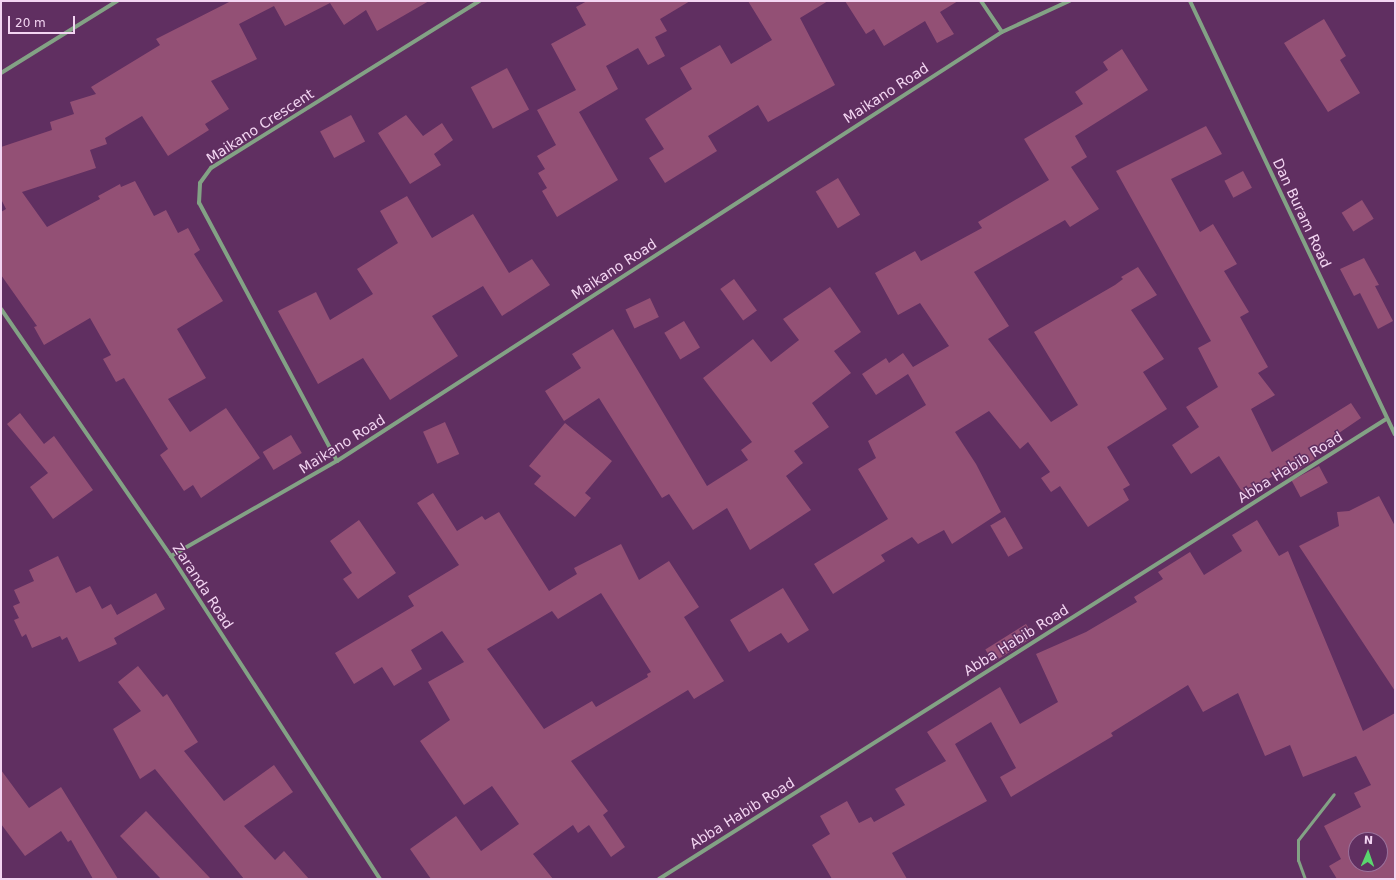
<!DOCTYPE html>
<html>
<head>
<meta charset="utf-8">
<style>
	body { margin:0 }
	#map { position:relative; width:1396px; height:880px; overflow:hidden; background:#602f61; font-family:"DejaVu Sans",sans-serif }
	div>[style] { position:absolute }
	[style*='--x'] { left:calc(var(--x)*1px); top:calc(var(--y)*1px); width:calc(var(--w)*1px); rotate:calc(var(--a)*1deg) }
	.building>* { inset:0; background:#935075; transform-origin:0 0 }
	.service>* { height:3px; margin:-1.5px; padding:0 1.5px; transform-origin:1.5px; border-radius:1.5px; background:#83a285 }
	.minor>* { height:4px; margin:-2px; padding:0 2px; transform-origin:2px; border-radius:2px; background:#83a285 }
	span { translate:-50% -50%; white-space:nowrap; text-align:center; line-height:1.15; -webkit-text-stroke:3px #602f61; paint-order:stroke }
	.street-label { font-size:14px; color:#f3d5f2 }
	.frame { position:absolute; inset:0; border:2px solid #f3d5f2; pointer-events:none }
	.north { position:absolute; left:1348px; top:832px; width:40px; height:40px; box-sizing:border-box; background:#602f61; border:1px solid #9b719b; border-radius:50%; rotate:2deg; font-size:11px; font-weight:700; line-height:16px; text-align:center; color:#f3d5f2 }
	.north::after { content:''; display:block; margin:auto; width:14px; height:18px; background:#5ad56e; clip-path:polygon(50% 0,100% 100%,50% 72%,0 100%) }
	.scale { position:absolute; left:8px; top:16px; width:67px; height:18px; box-sizing:border-box; border:2px solid #f3d5f2; border-top:0; padding-left:5px; font-size:12px; line-height:14px; white-space:nowrap; color:#f3d5f2; -webkit-text-stroke:3px #602f61; paint-order:stroke }
</style>
</head>
<body>
<div id="map">
	<div class="building">
		<div style="clip-path:polygon(231px 1px,429px 1px,377px 31px,366px 10px,344px 25px,330px 3px,285px 26px,274px 6px,239px 24px,257px 59px,211px 81px,229px 109px,205px 124px,209px 130px,168px 156px,142px 116px,105px 138px,107px 144px,90px 150px,96px 168px,22px 192px,47px 227px,100px 199px,98px 196px,120px 184px,121px 187px,135px 181px,154px 216px,166px 210px,178px 233px,188px 228px,200px 250px,194px 254px,223px 301px,177px 329px,206px 378px,168px 399px,190px 432px,226px 408px,260px 458px,201px 498px,193px 485px,184px 491px,160px 455px,168px 449px,124px 378px,116px 382px,103px 359px,111px 355px,90px 318px,44px 345px,34px 327px,37px 326px,1px 275px,1px 212px,6px 209px,1px 199px,1px 147px,52px 130px,50px 122px,74px 114px,70px 102px,96px 94px,91px 87px,160px 45px,156px 39px)"></div>
		<div style="clip-path:polygon(587px 1px,690px 1px,660px 19px,667px 31px,655px 37px,665px 56px,648px 65px,638px 48px,606px 66px,618px 89px,579px 112px,618px 180px,557px 217px,542px 191px,547px 188px,538px 173px,545px 169px,537px 156px,556px 145px,537px 110px,576px 90px,551px 44px,586px 25px,576px 7px)"></div>
		<div style="clip-path:polygon(748px 1px,828px 1px,800px 18px,835px 85px,768px 122px,758px 105px,708px 136px,717px 151px,665px 183px,649px 158px,664px 149px,645px 119px,692px 89px,680px 68px,720px 45px,731px 64px,772px 40px)"></div>
		<div style="clip-path:polygon(845px 1px,958px 1px,940px 12px,954px 34px,937px 43px,925px 21px,884px 46px,874px 29px,866px 34px)"></div>
		<div style="clip-path:polygon(1324px 19px,1346px 56px,1340px 60px,1360px 93px,1328px 112px,1284px 43px)"></div>
		<div style="clip-path:polygon(1122px 49px,1148px 90px,1075px 136px,1087px 157px,1071px 167px,1099px 209px,1070px 227px,1065px 220px,974px 272px,1009px 326px,988px 339px,1051px 422px,1078px 405px,1034px 332px,1115px 285px,1123px 279px,1121px 277px,1138px 267px,1157px 295px,1131px 310px,1164px 359px,1143px 372px,1167px 409px,1107px 447px,1130px 485px,1123px 489px,1129px 500px,1088px 527px,1060px 486px,1051px 492px,1041px 478px,1050px 472px,1028px 442px,1020px 449px,989px 411px,955px 432px,976px 464px,1001px 512px,952px 544px,944px 530px,918px 544px,912px 537px,881px 555px,885px 561px,833px 594px,814px 564px,888px 519px,858px 469px,876px 458px,868px 441px,926px 405px,908px 374px,876px 395px,862px 374px,886px 358px,889px 363px,903px 353px,913px 367px,949px 346px,920px 303px,898px 315px,875px 273px,915px 251px,921px 261px,982px 228px,978px 222px,1049px 180px,1024px 139px,1083px 104px,1075px 92px,1108px 70px,1103px 62px)"></div>
		<div style="left:507px;top:68px;width:47px;height:41px;rotate:62deg"></div>
		<div style="left:351px;top:115px;width:30px;height:35px;rotate:62deg"></div>
		<div style="clip-path:polygon(406px 115px,423px 136px,442px 123px,453px 140px,434px 154px,441px 165px,410px 184px,378px 133px)"></div>
		<div style="clip-path:polygon(1206px 126px,1222px 154px,1171px 179px,1200px 232px,1213px 224px,1237px 264px,1224px 271px,1249px 312px,1240px 317px,1268px 367px,1258px 373px,1275px 395px,1251px 409px,1272px 452px,1351px 403px,1361px 418px,1311px 452px,1315px 459px,1289px 476px,1285px 468px,1244px 495px,1219px 456px,1191px 474px,1172px 445px,1199px 427px,1186px 407px,1218px 387px,1198px 348px,1211px 341px,1116px 171px)"></div>
		<div style="left:1243px;top:171px;width:19px;height:21px;rotate:62deg"></div>
		<div style="left:838px;top:178px;width:43px;height:26px;rotate:59deg"></div>
		<div style="clip-path:polygon(407px 196px,432px 238px,473px 214px,509px 273px,532px 259px,550px 285px,502px 316px,483px 286px,432px 316px,458px 356px,390px 400px,363px 358px,318px 384px,278px 311px,316px 292px,330px 320px,373px 294px,357px 269px,398px 243px,380px 211px)"></div>
		<div style="left:1362px;top:200px;width:22px;height:24px;rotate:58deg"></div>
		<div style="clip-path:polygon(1364px 258px,1379px 285px,1375px 286px,1393px 321px,1378px 329px,1360px 293px,1354px 296px,1340px 269px)"></div>
		<div style="left:734px;top:279px;width:39px;height:17px;rotate:54deg"></div>
		<div style="clip-path:polygon(830px 287px,861px 332px,834px 351px,851px 373px,812px 403px,829px 427px,794px 451px,803px 463px,786px 476px,811px 510px,750px 550px,727px 508px,693px 530px,669px 494px,662px 498px,599px 398px,564px 421px,545px 391px,581px 368px,572px 354px,613px 329px,707px 486px,748px 460px,741px 450px,752px 442px,703px 378px,753px 339px,771px 362px,799px 340px,783px 319px)"></div>
		<div style="left:650px;top:298px;width:21px;height:27px;rotate:65deg"></div>
		<div style="left:684px;top:321px;width:31px;height:23px;rotate:59deg"></div>
		<div style="clip-path:polygon(20px 413px,44px 444px,54px 436px,93px 490px,53px 519px,30px 487px,48px 473px,7px 424px)"></div>
		<div style="left:445px;top:422px;width:35px;height:24px;rotate:66deg"></div>
		<div style="clip-path:polygon(565px 423px,612px 461px,585px 493px,591px 498px,575px 517px,534px 484px,541px 476px,529px 466px)"></div>
		<div style="left:291px;top:435px;width:21px;height:33px;rotate:59deg"></div>
		<div style="left:1319px;top:466px;width:19px;height:31px;rotate:62deg"></div>
		<div style="clip-path:polygon(evenodd,433px 493px,457px 531px,482px 516px,485px 520px,499px 512px,549px 591px,577px 574px,574px 568px,621px 544px,639px 580px,669px 561px,699px 607px,684px 617px,724px 681px,694px 699px,688px 690px,571px 761px,608px 811px,603px 815px,625px 847px,611px 857px,589px 825px,578px 833px,573px 825px,533px 854px,553px 879px,431px 879px,410px 849px,456px 816px,481px 851px,519px 824px,492px 786px,464px 805px,420px 741px,450px 720px,428px 682px,464px 662px,442px 631px,411px 650px,422px 669px,394px 686px,382px 667px,354px 684px,335px 653px,414px 606px,408px 596px,459px 565px,417px 503px,433px 493px,601px 593px,651px 672px,647px 674px,648px 677px,596px 707px,592px 701px,544px 729px,487px 649px,552px 611px,558px 619px,601px 593px)"></div>
		<div style="clip-path:polygon(1379px 496px,1395px 526px,1395px 691px,1299px 546px,1339px 526px,1337px 512px,1349px 511px)"></div>
		<div style="left:1005px;top:517px;width:36px;height:17px;rotate:60deg"></div>
		<div style="clip-path:polygon(359px 520px,396px 573px,358px 599px,343px 579px,352px 573px,330px 541px)"></div>
		<div style="clip-path:polygon(evenodd,1257px 520px,1279px 556px,1288px 551px,1363px 731px,1395px 713px,1395px 879px,1337px 879px,1329px 866px,1341px 859px,1324px 826px,1361px 807px,1354px 793px,1371px 785px,1356px 756px,1303px 777px,1290px 745px,1265px 756px,1238px 693px,1203px 712px,1188px 685px,1111px 733px,1113px 736px,1011px 797px,1000px 777px,1016px 768px,991px 722px,955px 744px,987px 801px,892px 853px,907px 879px,832px 879px,812px 845px,830px 834px,820px 816px,847px 801px,859px 823px,871px 817px,874px 822px,905px 805px,895px 789px,946px 761px,927px 732px,1000px 687px,1020px 724px,1058px 702px,1036px 654px,1086px 632px,1137px 602px,1134px 597px,1163px 579px,1158px 572px,1190px 552px,1204px 575px,1242px 551px,1232px 535px,1257px 520px,1356px 840px,1380px 840px,1380px 864px,1356px 864px,1356px 840px)"></div>
		<div style="clip-path:polygon(58px 556px,76px 593px,90px 586px,102px 609px,111px 604px,117px 615px,156px 593px,165px 609px,114px 638px,117px 644px,79px 662px,67px 637px,62px 640px,60px 636px,32px 648px,26px 634px,22px 637px,14px 620px,19px 618px,13px 606px,20px 603px,14px 590px,34px 581px,29px 570px)"></div>
		<div style="clip-path:polygon(783px 588px,809px 630px,788px 643px,781px 633px,749px 652px,730px 620px)"></div>
		<div style="left:1026px;top:624px;width:15px;height:48px;rotate:58deg"></div>
		<div style="clip-path:polygon(138px 666px,163px 697px,167px 694px,198px 742px,184px 751px,224px 801px,274px 765px,293px 792px,244px 826px,275px 860px,284px 851px,309px 879px,244px 879px,155px 769px,140px 779px,113px 729px,141px 711px,118px 682px)"></div>
		<div style="clip-path:polygon(1px 770px,29px 808px,61px 787px,118px 879px,93px 879px,71px 840px,68px 842px,61px 831px,25px 856px,1px 824px)"></div>
		<div style="clip-path:polygon(146px 811px,211px 879px,161px 879px,120px 836px)"></div>
	</div>
	<div class="service">
		<div style="--x:1305;--y:879;--w:20;--a:-110"></div>
		<div style="--x:1298;--y:860;--w:20;--a:-90"></div>
		<div style="--x:1298;--y:840;--w:58;--a:-52"></div>
	</div>
	<div class="minor">
		<div style="--x:981;--y:1;--w:37;--a:56"></div>
		<div style="--x:1190;--y:1;--w:479;--a:64.7"></div>
		<div style="--x:1;--y:73;--w:137;--a:-31.8"></div>
		<div style="--x:1;--y:309;--w:300;--a:55.5"></div>
		<div style="--x:171;--y:556;--w:385;--a:57.1"></div>
		<div style="--x:337;--y:461;--w:293;--a:-118.1"></div>
		<div style="--x:199;--y:203;--w:20;--a:-87"></div>
		<div style="--x:200;--y:183;--w:19;--a:-54"></div>
		<div style="--x:211;--y:168;--w:316;--a:-31.9"></div>
		<div style="--x:171;--y:556;--w:191;--a:-29.8"></div>
		<div style="--x:337;--y:461;--w:791;--a:-32.83"></div>
		<div style="--x:1002;--y:32;--w:74;--a:-24.8"></div>
		<div style="--x:659;--y:879;--w:860;--a:-32.32"></div>
	</div>
	<div class="street-label">
		<span style="left:886px;top:93px;rotate:-33deg">Maikano Road</span>
		<span style="left:260px;top:126px;rotate:-33deg">Maikano Crescent</span>
		<span style="left:1302px;top:213px;rotate:65deg">Dan Buram Road</span>
		<span style="left:614px;top:269px;rotate:-33deg">Maikano Road</span>
		<span style="left:342px;top:444px;rotate:-32deg">Maikano Road</span>
		<span style="left:1290px;top:467px;rotate:-32deg">Abba Habib Road</span>
		<span style="left:203px;top:586px;rotate:57deg">Zaranda Road</span>
		<span style="left:1016px;top:640px;rotate:-32deg">Abba Habib Road</span>
		<span style="left:742px;top:813px;rotate:-32deg">Abba Habib Road</span>
	</div>
	<div class="frame"></div>
	<div class="north">N</div>
	<div class="scale">20 m</div>
</div>
</body>
</html>
